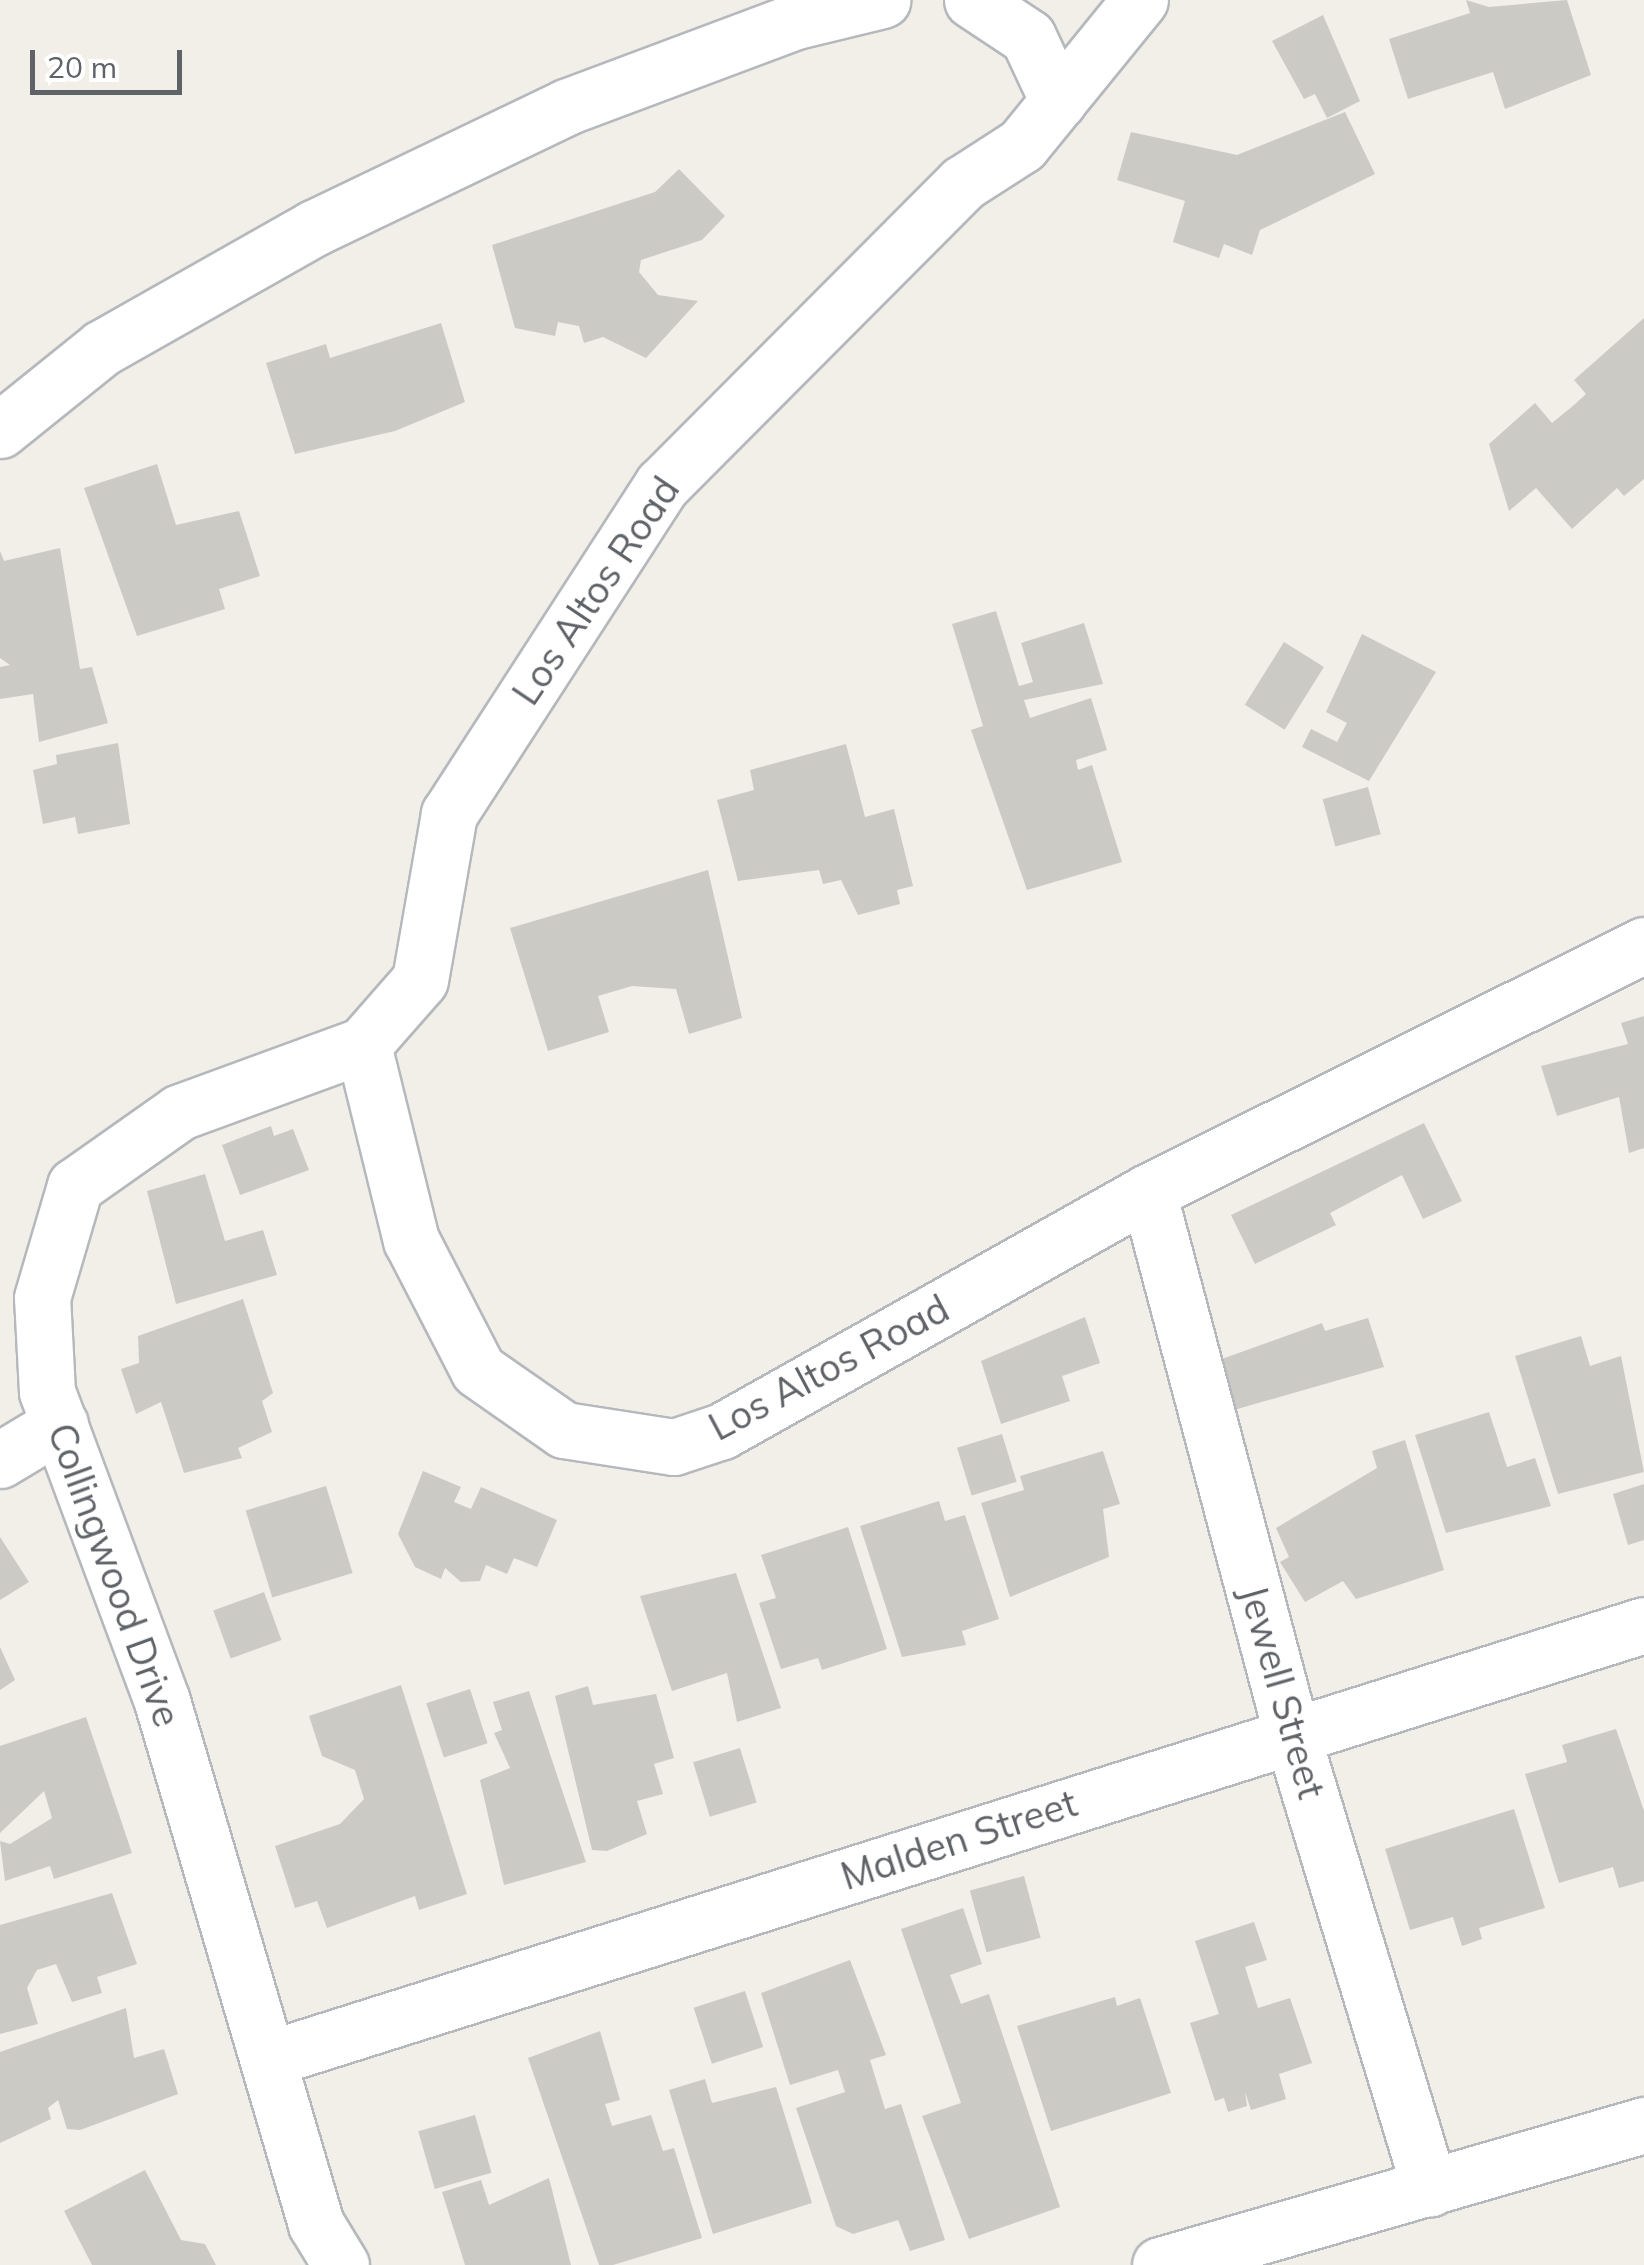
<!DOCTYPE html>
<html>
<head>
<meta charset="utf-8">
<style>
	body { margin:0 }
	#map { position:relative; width:1644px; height:2265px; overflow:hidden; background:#f1efe8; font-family:Mulish,sans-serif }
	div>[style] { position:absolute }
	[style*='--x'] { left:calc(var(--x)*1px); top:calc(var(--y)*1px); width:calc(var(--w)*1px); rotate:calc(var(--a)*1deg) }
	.building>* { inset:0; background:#cccac5; transform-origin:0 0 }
	.roads { filter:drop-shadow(2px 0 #b5b8bc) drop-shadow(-2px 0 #b5b8bc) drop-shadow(0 2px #b5b8bc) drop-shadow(0 -2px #b5b8bc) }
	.minor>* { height:55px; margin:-27.5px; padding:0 27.5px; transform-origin:27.5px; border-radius:27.5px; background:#fff }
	span { translate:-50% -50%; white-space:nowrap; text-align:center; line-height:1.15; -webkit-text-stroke:10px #fff; paint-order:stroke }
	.street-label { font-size:38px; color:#5f6368 }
	.scale { position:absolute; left:30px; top:50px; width:152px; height:45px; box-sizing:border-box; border:5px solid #5f6368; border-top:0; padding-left:12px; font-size:30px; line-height:35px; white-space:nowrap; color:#5f6368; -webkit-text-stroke:8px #fff; paint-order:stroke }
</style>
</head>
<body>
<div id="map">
	<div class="building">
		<div style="clip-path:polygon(1466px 0,1489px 7px,1567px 0,1591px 75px,1505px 109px,1493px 72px,1408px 99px,1389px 39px,1470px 13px)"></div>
		<div style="clip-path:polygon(1323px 15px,1360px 101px,1327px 118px,1315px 94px,1304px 99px,1272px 41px)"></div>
		<div style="clip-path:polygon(1345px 112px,1375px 174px,1260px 230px,1252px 255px,1224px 244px,1219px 258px,1173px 242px,1185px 201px,1117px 180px,1131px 132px,1237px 155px)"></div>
		<div style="clip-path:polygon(679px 169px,725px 216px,702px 240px,641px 260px,639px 272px,658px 295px,698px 301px,646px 358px,603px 337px,584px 343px,579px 326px,558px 322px,555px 336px,515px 328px,492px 245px,655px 192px)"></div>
		<div style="clip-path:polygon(1644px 318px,1644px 479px,1624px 496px,1617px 488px,1572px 529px,1536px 488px,1509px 511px,1489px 444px,1535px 403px,1552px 423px,1574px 405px,1586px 394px,1574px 380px)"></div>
		<div style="clip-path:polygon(441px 323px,465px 402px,395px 431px,295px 454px,266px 363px,326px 344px,330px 358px)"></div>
		<div style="clip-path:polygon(157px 464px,176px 525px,239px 511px,260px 576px,219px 589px,225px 609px,137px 636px,84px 488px)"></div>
		<div style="clip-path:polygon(60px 548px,80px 669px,92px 667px,108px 723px,39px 742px,33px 694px,0 699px,0 667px,10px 665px,0 658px,0 551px,4px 561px)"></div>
		<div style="clip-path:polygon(996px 611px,1019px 686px,1033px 682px,1021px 643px,1084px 623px,1103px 684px,1024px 700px,1030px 718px,1091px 698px,1107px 750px,1076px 760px,1078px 770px,1092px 765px,1122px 862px,1027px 890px,971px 730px,983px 726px,952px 624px)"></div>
		<div style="clip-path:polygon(1362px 634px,1436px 672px,1369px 781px,1302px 747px,1311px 729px,1337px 742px,1347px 723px,1326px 712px)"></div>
		<div style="left:1284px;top:642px;width:47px;height:74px;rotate:32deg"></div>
		<div style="clip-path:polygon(118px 743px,130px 824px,78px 834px,75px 817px,43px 824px,33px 770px,57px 764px,56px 755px)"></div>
		<div style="clip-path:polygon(846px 744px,865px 817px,894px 809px,913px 886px,897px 890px,900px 904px,858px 915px,841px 880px,823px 884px,819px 870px,738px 881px,717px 800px,754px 790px,750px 770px)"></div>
		<div style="left:1368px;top:787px;width:49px;height:47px;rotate:75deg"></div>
		<div style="clip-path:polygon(708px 870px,742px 1018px,689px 1034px,676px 989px,632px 986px,598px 996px,609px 1032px,548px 1051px,510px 928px)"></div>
		<div style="clip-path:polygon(1644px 1016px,1644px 1148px,1629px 1153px,1619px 1097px,1557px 1116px,1541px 1066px,1628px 1044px,1621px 1023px)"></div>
		<div style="clip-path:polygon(1424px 1123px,1462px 1201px,1423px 1219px,1402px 1175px,1330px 1213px,1336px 1225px,1255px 1264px,1231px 1215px)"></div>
		<div style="clip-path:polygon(271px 1126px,274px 1136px,293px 1129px,309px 1170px,240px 1195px,222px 1145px)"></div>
		<div style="clip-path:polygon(205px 1174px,225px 1241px,263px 1230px,277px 1275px,176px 1304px,147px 1191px)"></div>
		<div style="clip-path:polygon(243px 1299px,273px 1393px,262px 1401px,272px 1432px,238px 1448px,242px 1458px,184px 1473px,161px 1402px,136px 1414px,121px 1369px,139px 1363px,138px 1336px)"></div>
		<div style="clip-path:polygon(1085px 1317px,1100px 1363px,1062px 1376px,1070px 1401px,1001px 1424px,981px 1361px)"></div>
		<div style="clip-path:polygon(1368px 1318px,1384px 1367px,1234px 1410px,1219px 1360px,1322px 1323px,1325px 1331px)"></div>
		<div style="clip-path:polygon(1581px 1336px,1590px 1366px,1621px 1356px,1644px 1472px,1558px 1494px,1515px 1356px)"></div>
		<div style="clip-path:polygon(1489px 1412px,1507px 1467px,1535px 1458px,1551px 1506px,1446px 1533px,1415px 1435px)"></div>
		<div style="left:1002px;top:1434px;width:50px;height:47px;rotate:73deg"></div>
		<div style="clip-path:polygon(1405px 1440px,1444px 1570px,1356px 1599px,1343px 1581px,1305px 1602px,1280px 1562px,1289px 1557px,1276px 1528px,1377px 1468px,1372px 1451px)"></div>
		<div style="clip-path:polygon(1103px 1451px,1120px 1504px,1103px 1509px,1109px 1557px,1010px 1597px,981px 1503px,1024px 1490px,1020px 1476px)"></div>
		<div style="clip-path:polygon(423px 1471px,461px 1487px,454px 1502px,471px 1509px,481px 1487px,557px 1520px,537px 1567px,514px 1558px,507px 1574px,486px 1565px,480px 1581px,461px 1582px,445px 1568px,441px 1579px,415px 1567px,398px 1534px)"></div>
		<div style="clip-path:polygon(1644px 1484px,1644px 1540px,1628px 1545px,1613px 1494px)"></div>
		<div style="left:326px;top:1486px;width:91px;height:84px;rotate:73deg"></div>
		<div style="clip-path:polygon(939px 1501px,945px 1521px,965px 1515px,999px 1619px,962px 1631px,966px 1645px,902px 1657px,860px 1526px)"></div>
		<div style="clip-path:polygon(848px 1527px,887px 1649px,822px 1670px,818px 1658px,781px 1669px,759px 1603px,776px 1598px,761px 1555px)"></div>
		<div style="clip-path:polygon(0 1537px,29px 1582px,0 1600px)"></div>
		<div style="clip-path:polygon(736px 1573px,781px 1708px,737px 1722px,727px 1673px,672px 1691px,640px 1596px)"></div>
		<div style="left:264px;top:1592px;width:51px;height:54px;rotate:70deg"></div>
		<div style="clip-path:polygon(0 1647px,15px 1680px,0 1690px)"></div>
		<div style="clip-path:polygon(401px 1685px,467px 1894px,419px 1910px,415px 1896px,327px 1928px,317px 1901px,295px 1908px,275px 1846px,340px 1824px,364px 1799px,355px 1770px,322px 1756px,309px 1716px)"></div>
		<div style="clip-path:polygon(588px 1686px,593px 1705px,656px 1694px,674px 1758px,654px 1764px,663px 1794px,637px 1801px,647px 1834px,607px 1851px,592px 1850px,555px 1696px)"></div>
		<div style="left:470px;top:1689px;width:57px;height:46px;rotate:72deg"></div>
		<div style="clip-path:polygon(529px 1691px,586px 1862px,504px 1885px,480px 1780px,510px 1768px,494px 1733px,502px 1730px,493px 1702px)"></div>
		<div style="clip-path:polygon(86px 1717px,132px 1853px,54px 1879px,50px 1866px,5px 1881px,0 1841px,10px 1844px,52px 1818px,44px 1791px,0 1833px,0 1746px)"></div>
		<div style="clip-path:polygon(1616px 1729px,1644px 1811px,1644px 1881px,1619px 1888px,1613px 1867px,1559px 1883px,1525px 1774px,1567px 1762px,1562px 1745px)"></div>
		<div style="left:740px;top:1748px;width:57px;height:49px;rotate:73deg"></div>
		<div style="clip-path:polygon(1514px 1809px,1545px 1908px,1479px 1928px,1482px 1939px,1462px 1946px,1453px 1917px,1410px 1930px,1385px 1849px)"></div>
		<div style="left:1024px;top:1876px;width:64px;height:56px;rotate:75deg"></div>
		<div style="clip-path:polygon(112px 1893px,137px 1964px,97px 1977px,102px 1993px,72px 2002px,56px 1964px,37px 1970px,27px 1988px,38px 2024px,0 2034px,0 1925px)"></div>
		<div style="clip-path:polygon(963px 1908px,982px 1964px,950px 1975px,961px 2004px,989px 1994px,1060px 2207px,969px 2239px,922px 2116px,961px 2103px,901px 1929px)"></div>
		<div style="clip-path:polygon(1254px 1922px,1267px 1960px,1245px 1967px,1258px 2008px,1290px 1998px,1312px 2063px,1279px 2074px,1286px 2099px,1251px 2110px,1245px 2092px,1247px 2106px,1228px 2112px,1224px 2098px,1215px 2101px,1190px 2023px,1219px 2014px,1195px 1941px)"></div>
		<div style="clip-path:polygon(850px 1960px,886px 2055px,870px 2060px,885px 2109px,901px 2104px,945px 2240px,910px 2251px,898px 2220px,853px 2234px,836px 2226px,796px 2108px,845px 2092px,838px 2070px,790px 2085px,761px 1993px)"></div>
		<div style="left:745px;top:1991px;width:59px;height:54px;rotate:72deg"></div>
		<div style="clip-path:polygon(1115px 1997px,1117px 2006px,1140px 1998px,1171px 2093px,1051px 2131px,1017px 2026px)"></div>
		<div style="clip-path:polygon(126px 2008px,134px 2058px,164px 2049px,178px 2094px,80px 2130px,67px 2129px,58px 2100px,48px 2108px,51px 2119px,0 2143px,0 2052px)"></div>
		<div style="clip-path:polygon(600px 2031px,620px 2100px,605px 2104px,612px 2126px,651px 2115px,663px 2151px,674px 2148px,702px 2238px,613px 2265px,599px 2265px,528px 2058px)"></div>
		<div style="clip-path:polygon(705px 2079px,712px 2103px,776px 2087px,812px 2203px,713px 2234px,669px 2090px)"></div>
		<div style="left:475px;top:2115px;width:60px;height:59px;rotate:74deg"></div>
		<div style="clip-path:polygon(145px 2170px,181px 2240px,205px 2244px,216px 2265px,247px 2265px,92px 2265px,64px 2211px)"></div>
		<div style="clip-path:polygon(549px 2178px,571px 2265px,465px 2265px,442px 2192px,481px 2180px,489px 2205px)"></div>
	</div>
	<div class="roads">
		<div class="minor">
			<div style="--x:972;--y:0;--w:67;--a:33.5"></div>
			<div style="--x:1028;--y:37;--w:71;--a:64.9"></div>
			<div style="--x:0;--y:430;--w:131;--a:-38.8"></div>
			<div style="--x:102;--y:348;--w:244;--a:-29.5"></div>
			<div style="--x:314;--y:228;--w:280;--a:-25.6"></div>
			<div style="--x:566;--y:107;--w:246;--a:-20.5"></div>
			<div style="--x:796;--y:21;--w:89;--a:-13.7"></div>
			<div style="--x:363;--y:1045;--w:201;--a:76.2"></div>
			<div style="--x:411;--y:1240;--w:146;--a:62.7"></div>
			<div style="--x:478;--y:1370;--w:105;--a:34.9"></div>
			<div style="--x:564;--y:1430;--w:111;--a:8.8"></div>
			<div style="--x:674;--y:1447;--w:51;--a:-18.4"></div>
			<div style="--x:722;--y:1431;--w:488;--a:-29.3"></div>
			<div style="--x:1148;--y:1192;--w:554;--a:-26.47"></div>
			<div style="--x:1148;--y:1192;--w:562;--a:75.15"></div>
			<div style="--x:1292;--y:1735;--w:474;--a:73.1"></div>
			<div style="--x:0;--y:1460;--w:70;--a:-31"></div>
			<div style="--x:274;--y:2057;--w:1436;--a:-17.5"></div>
			<div style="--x:341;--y:2265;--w:48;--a:-121.4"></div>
			<div style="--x:316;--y:2224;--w:545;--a:-106.41"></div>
			<div style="--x:162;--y:1701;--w:330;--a:-110.4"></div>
			<div style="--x:47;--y:1392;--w:94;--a:-93"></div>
			<div style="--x:42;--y:1298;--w:117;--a:-73.6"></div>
			<div style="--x:75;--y:1186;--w:128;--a:-35.2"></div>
			<div style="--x:180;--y:1112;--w:195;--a:-20.1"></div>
			<div style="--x:363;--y:1045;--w:86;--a:-48.8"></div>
			<div style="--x:420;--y:980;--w:169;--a:-80.1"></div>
			<div style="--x:449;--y:814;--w:392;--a:-57.1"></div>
			<div style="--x:662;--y:485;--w:426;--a:-45.1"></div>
			<div style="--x:963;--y:183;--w:70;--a:-32.8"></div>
			<div style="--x:1022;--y:145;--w:187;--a:-50.9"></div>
			<div style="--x:1160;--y:2265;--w:504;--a:-16.13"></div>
		</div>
	</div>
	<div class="street-label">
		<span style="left:596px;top:591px;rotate:-56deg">Los Altos Road</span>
		<span style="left:829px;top:1368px;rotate:-28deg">Los Altos Road</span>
		<span style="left:114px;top:1575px;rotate:70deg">Collingwood Drive</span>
		<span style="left:1282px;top:1692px;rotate:74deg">Jewell Street</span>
		<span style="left:959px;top:1840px;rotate:-18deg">Malden Street</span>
	</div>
	<div class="scale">20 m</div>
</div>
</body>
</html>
